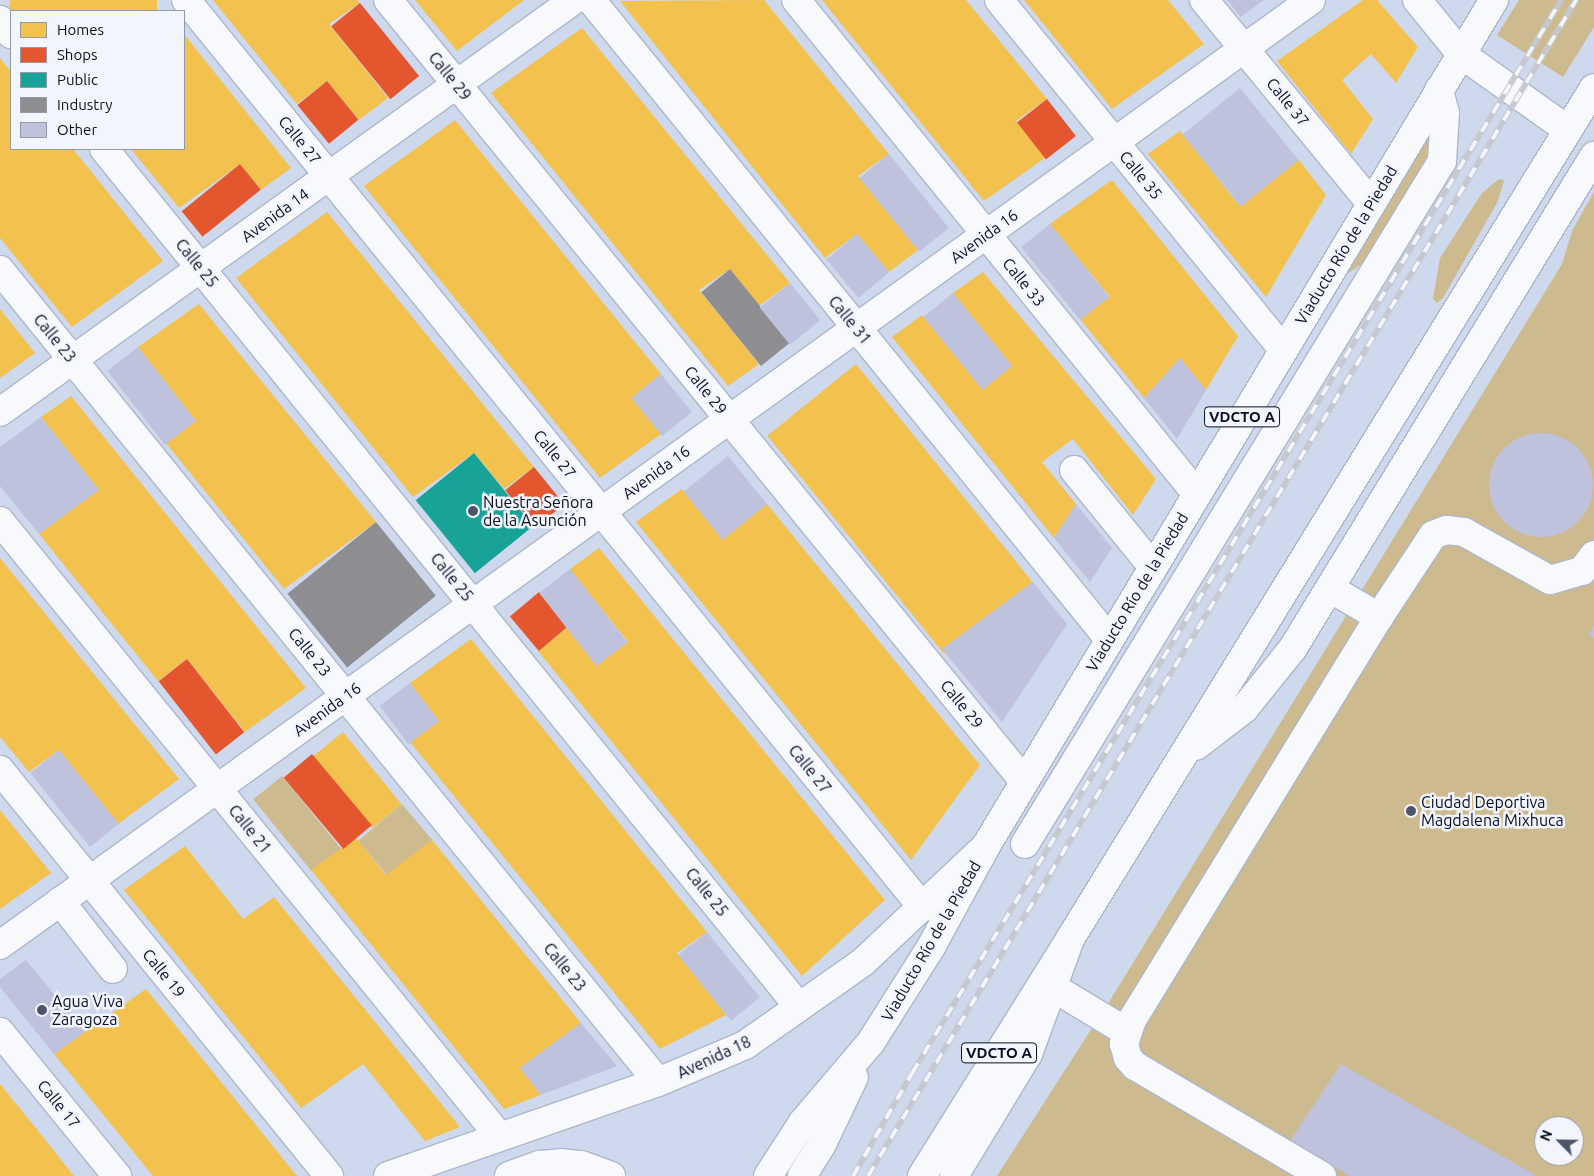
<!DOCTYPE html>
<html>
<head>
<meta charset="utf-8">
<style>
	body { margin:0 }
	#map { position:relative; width:1594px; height:1176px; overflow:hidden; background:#cfd9ee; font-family:Ubuntu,sans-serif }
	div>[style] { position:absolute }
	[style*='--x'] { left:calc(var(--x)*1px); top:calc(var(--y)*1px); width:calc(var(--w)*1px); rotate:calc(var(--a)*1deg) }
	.green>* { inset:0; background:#ceba8f; transform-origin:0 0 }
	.homes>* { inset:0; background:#f2c14e; transform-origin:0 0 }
	.shops>* { inset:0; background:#e4572e; transform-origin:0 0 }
	.public>* { inset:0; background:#17a398; transform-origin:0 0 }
	.industry>* { inset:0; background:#8d8d92; transform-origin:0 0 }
	.building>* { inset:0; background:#bec2dd; transform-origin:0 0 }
	.round { border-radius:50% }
	.roads { filter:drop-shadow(1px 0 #adb7cc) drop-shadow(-1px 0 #adb7cc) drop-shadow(0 1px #adb7cc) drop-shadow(0 -1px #adb7cc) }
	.minor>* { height:28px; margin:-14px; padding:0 14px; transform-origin:14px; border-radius:14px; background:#f8f9fc }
	.major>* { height:28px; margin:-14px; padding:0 14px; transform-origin:14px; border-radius:14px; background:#f8f9fc }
	.highway>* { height:28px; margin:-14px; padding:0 14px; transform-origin:14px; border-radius:14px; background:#f8f9fc }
	.rail>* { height:5.5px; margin-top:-2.75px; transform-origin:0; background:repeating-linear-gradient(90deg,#f2f5fc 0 11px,#c5c8ce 0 22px); box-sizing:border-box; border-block:1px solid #c5c8ce }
	.dots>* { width:14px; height:14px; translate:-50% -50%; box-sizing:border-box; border:2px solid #f2f5fc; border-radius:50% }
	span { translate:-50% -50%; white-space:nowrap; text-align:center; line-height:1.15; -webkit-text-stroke:5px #f2f5fc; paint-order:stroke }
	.shield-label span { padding:1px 4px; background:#f2f5fc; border:1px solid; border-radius:4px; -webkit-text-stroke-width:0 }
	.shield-label { font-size:15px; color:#050e23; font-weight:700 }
	.street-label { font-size:16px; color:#050e23 }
	.poi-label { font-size:16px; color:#050e23 }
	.left { translate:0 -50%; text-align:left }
	.legend { position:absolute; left:10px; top:10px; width:175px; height:140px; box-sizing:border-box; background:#f2f5fc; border:1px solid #9399a5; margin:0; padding:6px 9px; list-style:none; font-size:15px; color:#050e23 }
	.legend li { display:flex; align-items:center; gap:10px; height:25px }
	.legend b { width:25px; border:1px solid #9399a5 }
	.north { position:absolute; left:1534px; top:1116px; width:50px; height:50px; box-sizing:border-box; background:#f2f5fc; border:1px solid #9399a5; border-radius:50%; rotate:293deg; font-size:14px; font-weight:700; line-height:20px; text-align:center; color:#050e23 }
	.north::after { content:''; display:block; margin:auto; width:18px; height:22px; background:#4c556a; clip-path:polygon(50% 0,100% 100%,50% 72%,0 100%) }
</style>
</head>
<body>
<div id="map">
	<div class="green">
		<div style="clip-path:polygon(1519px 0,1594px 0,1594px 27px,1563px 77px,1497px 35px)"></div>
		<div style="clip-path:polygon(1430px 132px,1433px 133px,1428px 175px,1388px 245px,1343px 277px)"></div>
		<div style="clip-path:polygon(1499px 179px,1504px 180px,1498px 201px,1443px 298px,1437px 303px,1433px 299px,1440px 258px,1482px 193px)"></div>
		<div style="clip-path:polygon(evenodd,1594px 192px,1594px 1176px,997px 1176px,1092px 1028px,1102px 1026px,1110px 1013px,1109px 1002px,1562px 264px,1572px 231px,1594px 192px,1544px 1126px,1574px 1126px,1574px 1156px,1544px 1156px,1544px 1126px)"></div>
		<div style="left:282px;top:776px;width:94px;height:37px;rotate:51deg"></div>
		<div style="left:402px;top:804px;width:47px;height:57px;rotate:50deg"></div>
	</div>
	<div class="homes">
		<div style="left:10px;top:0;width:147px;height:14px"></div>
		<div style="clip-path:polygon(213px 0,357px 0,360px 3px,329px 24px,388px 98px,359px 120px,327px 81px,297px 104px)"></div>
		<div style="clip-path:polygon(415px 0,524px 0,457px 51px)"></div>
		<div style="clip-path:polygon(764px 0,889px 154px,858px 176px,918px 250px,889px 272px,857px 234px,825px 258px,620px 1px)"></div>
		<div style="clip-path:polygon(822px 0,966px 0,1047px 99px,1016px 121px,1045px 158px,984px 201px)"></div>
		<div style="clip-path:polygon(1024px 0,1168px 0,1204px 44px,1112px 109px)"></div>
		<div style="clip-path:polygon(1363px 0,1377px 0,1418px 47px,1396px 83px,1371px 54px,1342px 80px,1373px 119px,1351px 154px,1277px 61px)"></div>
		<div style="clip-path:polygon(582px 28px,790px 283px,759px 306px,730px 269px,699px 290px,759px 364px,728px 386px,491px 93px)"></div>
		<div style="clip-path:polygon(184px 34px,291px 168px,261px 190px,240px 164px,179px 208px,131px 149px,184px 149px)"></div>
		<div style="clip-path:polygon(0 58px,11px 72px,11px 149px,73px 149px,163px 261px,72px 327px,0 238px)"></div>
		<div style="clip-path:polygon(455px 120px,661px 374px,632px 398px,661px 434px,600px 478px,364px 186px)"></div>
		<div style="clip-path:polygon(1180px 131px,1238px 204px,1299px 160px,1326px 195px,1266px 297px,1148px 154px)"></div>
		<div style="clip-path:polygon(1112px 180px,1238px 336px,1206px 390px,1180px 358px,1144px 398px,1080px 319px,1110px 297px,1050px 224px)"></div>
		<div style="clip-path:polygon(327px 212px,534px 467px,504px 489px,474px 453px,413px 497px,236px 278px)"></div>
		<div style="clip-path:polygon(983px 272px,1156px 479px,1133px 515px,1073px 439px,1042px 462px,1076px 504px,1054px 538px,892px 337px,922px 315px,982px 388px,1012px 366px,953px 293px)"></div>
		<div style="clip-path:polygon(199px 304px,376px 522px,284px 589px,166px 443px,196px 421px,138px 347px)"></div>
		<div style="clip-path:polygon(0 309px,35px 353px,0 378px)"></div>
		<div style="left:856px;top:364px;width:281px;height:114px;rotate:51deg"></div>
		<div style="clip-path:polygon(71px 396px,306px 688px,245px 732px,187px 659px,158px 681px,39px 534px,99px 490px,41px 417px)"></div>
		<div style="clip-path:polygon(682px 489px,721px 538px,767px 504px,980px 765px,911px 860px,636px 522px)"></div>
		<div style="clip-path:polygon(599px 548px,885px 900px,802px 976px,538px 651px,568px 627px,597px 665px,628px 642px,570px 569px)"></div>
		<div style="clip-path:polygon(0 558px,179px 779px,118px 824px,59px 750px,29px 772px,0 737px)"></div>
		<div style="clip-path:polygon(471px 639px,707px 932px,677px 953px,726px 1015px,660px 1049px,410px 742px,439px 721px,410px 683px)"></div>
		<div style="left:343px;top:732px;width:93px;height:38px;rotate:51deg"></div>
		<div style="clip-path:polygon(0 810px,51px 873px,0 909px)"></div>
		<div style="clip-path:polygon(356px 838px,386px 875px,432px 840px,581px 1023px,520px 1068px,541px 1095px,504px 1109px,311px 870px)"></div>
		<div style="clip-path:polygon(185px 846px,243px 919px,274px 897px,460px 1127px,425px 1141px,363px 1064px,301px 1108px,124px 890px)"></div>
		<div style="clip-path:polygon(146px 989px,205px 1062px,297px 1176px,153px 1176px,54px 1054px)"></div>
		<div style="clip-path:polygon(0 1084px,35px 1127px,74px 1176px,0 1176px)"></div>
	</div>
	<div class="shops">
		<div style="left:360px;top:3px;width:94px;height:37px;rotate:51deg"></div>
		<div style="left:327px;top:81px;width:50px;height:38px;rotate:51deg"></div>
		<div style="left:1047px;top:99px;width:47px;height:38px;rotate:52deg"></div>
		<div style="left:240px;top:164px;width:33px;height:75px;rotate:51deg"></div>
		<div style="left:534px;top:467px;width:48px;height:37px;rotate:51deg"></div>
		<div style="left:539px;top:592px;width:45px;height:38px;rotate:50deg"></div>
		<div style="left:187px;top:659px;width:93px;height:36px;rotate:52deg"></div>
		<div style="left:312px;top:754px;width:93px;height:37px;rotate:50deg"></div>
	</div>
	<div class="public">
		<div style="left:474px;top:453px;width:94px;height:75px;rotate:51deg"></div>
	</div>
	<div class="industry">
		<div style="left:730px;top:269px;width:95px;height:37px;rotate:51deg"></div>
		<div style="left:376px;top:522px;width:95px;height:114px;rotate:51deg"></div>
	</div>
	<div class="building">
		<div style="clip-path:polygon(1227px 0,1264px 0,1241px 17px)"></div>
		<div style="left:1240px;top:88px;width:93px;height:74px;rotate:51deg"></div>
		<div style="left:889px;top:154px;width:95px;height:38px;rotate:51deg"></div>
		<div style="left:1050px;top:224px;width:94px;height:37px;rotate:51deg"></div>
		<div style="left:857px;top:234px;width:50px;height:40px;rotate:50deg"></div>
		<div style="left:790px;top:283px;width:48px;height:39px;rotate:51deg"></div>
		<div style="left:953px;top:293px;width:94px;height:38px;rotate:51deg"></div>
		<div style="left:138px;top:347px;width:94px;height:39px;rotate:52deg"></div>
		<div style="clip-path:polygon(1180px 358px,1206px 390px,1177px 439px,1144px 398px)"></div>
		<div style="left:661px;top:374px;width:49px;height:38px;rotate:51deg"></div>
		<div style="clip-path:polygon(41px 417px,99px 490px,39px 534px,0 486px,0 447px)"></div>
		<div class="round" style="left:1489px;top:433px;width:104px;height:104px"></div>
		<div style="left:728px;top:456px;width:62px;height:57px;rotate:51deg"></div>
		<div style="clip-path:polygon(1076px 504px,1112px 548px,1090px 582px,1054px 538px)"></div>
		<div style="left:570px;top:569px;width:93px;height:39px;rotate:52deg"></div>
		<div style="clip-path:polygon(1033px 582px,1067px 624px,1002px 722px,942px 649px)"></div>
		<div style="clip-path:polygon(1594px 625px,1594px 638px,1589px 635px)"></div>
		<div style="left:410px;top:683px;width:48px;height:38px;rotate:53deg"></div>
		<div style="left:59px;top:750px;width:95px;height:37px;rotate:51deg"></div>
		<div style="left:707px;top:932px;width:84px;height:37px;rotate:51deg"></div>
		<div style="clip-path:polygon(26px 960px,85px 1032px,54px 1054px,0 987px,0 979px)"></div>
		<div style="clip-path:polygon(581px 1023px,617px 1066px,541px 1095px,520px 1068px)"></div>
		<div style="clip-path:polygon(1341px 1064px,1537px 1176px,1350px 1176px,1290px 1141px)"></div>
	</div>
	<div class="roads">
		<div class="minor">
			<div style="--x:186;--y:0;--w:1169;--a:50.93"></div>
			<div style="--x:388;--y:0;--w:1006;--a:50.85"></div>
			<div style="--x:591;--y:0;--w:823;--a:50.97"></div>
			<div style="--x:796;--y:0;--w:635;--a:50.95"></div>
			<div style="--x:999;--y:0;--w:451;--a:50.9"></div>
			<div style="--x:1204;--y:0;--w:263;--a:50.6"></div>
			<div style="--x:1417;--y:0;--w:70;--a:50.8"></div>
			<div style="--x:0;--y:20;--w:18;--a:52"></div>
			<div style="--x:104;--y:149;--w:1104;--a:50.99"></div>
			<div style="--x:0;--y:270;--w:1045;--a:50.98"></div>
			<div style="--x:0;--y:412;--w:707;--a:-35.67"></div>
			<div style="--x:1074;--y:470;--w:124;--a:50.9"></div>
			<div style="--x:0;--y:521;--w:792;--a:50.94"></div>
			<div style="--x:1331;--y:589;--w:56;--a:30.3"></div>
			<div style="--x:1379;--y:617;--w:98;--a:-56.6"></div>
			<div style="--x:1433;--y:535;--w:14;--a:-21"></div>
			<div style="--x:1446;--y:530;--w:18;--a:6"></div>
			<div style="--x:1464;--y:532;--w:98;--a:29.2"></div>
			<div style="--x:1550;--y:580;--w:33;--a:-16"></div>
			<div style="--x:1582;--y:571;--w:20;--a:-53"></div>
			<div style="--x:0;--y:770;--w:523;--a:50.98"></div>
			<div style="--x:1025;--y:844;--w:800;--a:-58.59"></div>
			<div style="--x:1442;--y:161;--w:48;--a:-86.4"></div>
			<div style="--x:1445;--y:113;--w:24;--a:-105"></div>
			<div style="--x:60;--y:901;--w:86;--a:52.1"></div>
			<div style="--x:0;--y:945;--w:1616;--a:-35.78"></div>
			<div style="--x:1054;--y:988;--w:85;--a:31.1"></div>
			<div style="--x:0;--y:1032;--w:186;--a:50.9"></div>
			<div style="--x:1322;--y:1176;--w:217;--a:-149.5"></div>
			<div style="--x:1135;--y:1066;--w:11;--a:-131"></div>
			<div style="--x:1128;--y:1058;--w:15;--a:-106"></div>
			<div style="--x:1124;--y:1044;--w:25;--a:-72"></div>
			<div style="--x:1132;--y:1020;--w:473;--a:-58.5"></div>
		</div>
		<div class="major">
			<div style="--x:1461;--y:54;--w:131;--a:35.4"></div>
			<div style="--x:1196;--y:746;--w:61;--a:-37.6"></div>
			<div style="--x:1244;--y:709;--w:78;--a:-51.2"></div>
			<div style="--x:1293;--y:648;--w:577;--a:-58.54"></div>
			<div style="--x:388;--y:1176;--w:286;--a:-19.2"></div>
			<div style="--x:658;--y:1082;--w:95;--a:-23"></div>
			<div style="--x:745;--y:1045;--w:144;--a:-35.1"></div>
			<div style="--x:863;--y:962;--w:169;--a:-43.3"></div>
			<div style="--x:986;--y:846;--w:987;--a:-59.02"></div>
			<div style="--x:954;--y:1176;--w:143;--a:-58.8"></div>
			<div style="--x:1028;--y:1054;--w:122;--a:-69.9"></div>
			<div style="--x:1070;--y:939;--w:999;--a:-58.38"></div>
		</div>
		<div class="highway">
			<div style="--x:509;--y:1176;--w:33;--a:-20"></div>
			<div style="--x:540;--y:1165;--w:21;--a:-5"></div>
			<div style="--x:561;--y:1163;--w:20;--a:6"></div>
			<div style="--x:581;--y:1165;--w:32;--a:20"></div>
			<div style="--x:768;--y:1176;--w:64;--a:-57.1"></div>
			<div style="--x:803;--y:1122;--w:105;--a:-49.6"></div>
			<div style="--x:871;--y:1042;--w:112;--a:-57.7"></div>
			<div style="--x:931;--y:947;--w:115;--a:-61.4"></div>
			<div style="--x:802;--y:1176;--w:38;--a:-58"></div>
			<div style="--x:822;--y:1144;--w:74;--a:-64.5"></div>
			<div style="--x:922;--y:1176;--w:279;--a:-58"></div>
		</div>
	</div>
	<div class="rail">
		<div style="--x:853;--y:1176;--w:119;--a:-60.2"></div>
		<div style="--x:912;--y:1073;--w:1254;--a:-58.83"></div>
		<div style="--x:868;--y:1176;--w:1373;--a:-58.95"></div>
	</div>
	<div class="dots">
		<div style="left:473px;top:511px;background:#4c556a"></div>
		<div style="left:1411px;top:811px;background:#4c556a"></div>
		<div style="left:42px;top:1010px;background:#4c556a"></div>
	</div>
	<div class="shield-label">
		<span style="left:1242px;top:417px">VDCTO A</span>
		<span style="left:999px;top:1053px">VDCTO A</span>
	</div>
	<div class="street-label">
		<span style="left:450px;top:76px;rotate:51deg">Calle 29</span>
		<span style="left:1288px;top:102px;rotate:51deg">Calle 37</span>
		<span style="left:300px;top:140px;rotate:51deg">Calle 27</span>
		<span style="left:1141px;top:175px;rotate:51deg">Calle 35</span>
		<span style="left:275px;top:215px;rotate:-36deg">Avenida 14</span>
		<span style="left:984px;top:236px;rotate:-36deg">Avenida 16</span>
		<span style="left:1346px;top:245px;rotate:-59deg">Viaducto Río de la Piedad</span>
		<span style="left:197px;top:263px;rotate:51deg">Calle 25</span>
		<span style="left:1024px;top:282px;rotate:51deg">Calle 33</span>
		<span style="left:850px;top:320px;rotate:51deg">Calle 31</span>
		<span style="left:55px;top:338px;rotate:51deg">Calle 23</span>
		<span style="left:706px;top:390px;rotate:51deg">Calle 29</span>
		<span style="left:555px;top:454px;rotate:51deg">Calle 27</span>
		<span style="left:656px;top:472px;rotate:-36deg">Avenida 16</span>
		<span style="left:452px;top:577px;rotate:51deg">Calle 25</span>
		<span style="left:1137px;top:592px;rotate:-59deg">Viaducto Río de la Piedad</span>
		<span style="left:310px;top:652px;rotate:51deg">Calle 23</span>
		<span style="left:962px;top:704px;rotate:51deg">Calle 29</span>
		<span style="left:327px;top:709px;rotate:-36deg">Avenida 16</span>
		<span style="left:810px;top:769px;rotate:51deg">Calle 27</span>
		<span style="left:250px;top:829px;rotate:51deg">Calle 21</span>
		<span style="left:707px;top:892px;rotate:51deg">Calle 25</span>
		<span style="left:931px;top:941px;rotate:-60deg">Viaducto Río de la Piedad</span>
		<span style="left:565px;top:967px;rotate:51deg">Calle 23</span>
		<span style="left:164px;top:973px;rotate:51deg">Calle 19</span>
		<span style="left:714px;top:1057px;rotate:-25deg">Avenida 18</span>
		<span style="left:59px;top:1104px;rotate:51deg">Calle 17</span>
	</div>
	<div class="poi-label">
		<span class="left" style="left:483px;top:511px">Nuestra Señora<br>de la Asunción</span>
		<span class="left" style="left:1421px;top:811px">Ciudad Deportiva<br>Magdalena Mixhuca</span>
		<span class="left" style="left:52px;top:1010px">Agua Viva<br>Zaragoza</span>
	</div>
	<ul class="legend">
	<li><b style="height:14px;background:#f2c14e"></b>Homes</li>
	<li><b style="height:14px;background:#e4572e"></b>Shops</li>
	<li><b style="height:14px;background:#17a398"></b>Public</li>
	<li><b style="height:14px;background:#8d8d92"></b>Industry</li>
	<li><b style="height:14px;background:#bec2dd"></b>Other</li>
	</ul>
	<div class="north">N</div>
</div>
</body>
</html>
